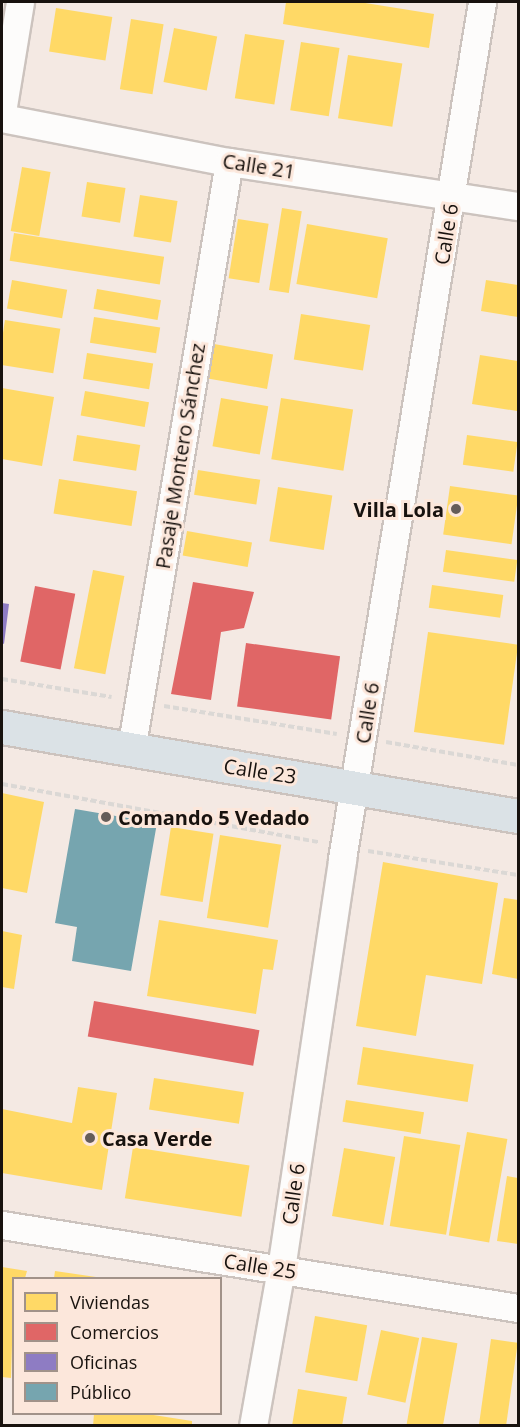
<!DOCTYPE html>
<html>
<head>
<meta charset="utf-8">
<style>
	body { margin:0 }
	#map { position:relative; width:520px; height:1427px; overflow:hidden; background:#f4e9e3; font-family:"Open Sans",sans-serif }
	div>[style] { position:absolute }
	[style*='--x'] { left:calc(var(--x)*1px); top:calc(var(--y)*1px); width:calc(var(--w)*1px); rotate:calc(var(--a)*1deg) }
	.homes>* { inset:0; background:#ffd966; transform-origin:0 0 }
	.shops>* { inset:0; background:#e06666; transform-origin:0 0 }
	.offices>* { inset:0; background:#8e7cc3 }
	.public>* { inset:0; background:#76a5af }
	.path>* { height:4px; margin-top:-2px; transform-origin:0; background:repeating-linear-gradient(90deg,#dbd8d5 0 6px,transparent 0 9px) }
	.roads { filter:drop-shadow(2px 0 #ccc3be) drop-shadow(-2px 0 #ccc3be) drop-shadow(0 2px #ccc3be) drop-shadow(0 -2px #ccc3be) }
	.minor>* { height:27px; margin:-13.5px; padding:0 13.5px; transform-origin:13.5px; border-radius:13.5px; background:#fdfcfb }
	.primary>* { height:33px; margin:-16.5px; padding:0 16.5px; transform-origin:16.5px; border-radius:16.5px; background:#dbe2e6 }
	.dots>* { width:16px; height:16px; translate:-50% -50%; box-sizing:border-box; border:3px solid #fce7db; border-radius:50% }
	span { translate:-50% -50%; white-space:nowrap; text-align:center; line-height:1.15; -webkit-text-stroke:6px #fce7db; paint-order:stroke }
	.street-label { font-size:20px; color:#18120e }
	.poi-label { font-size:20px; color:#18120e; font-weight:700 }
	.right { translate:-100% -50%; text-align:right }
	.left { translate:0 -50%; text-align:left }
	.frame { position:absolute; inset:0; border:3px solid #18120e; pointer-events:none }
	.legend { position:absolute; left:12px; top:1277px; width:210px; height:138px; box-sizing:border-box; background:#fce7db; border:2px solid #a19289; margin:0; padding:8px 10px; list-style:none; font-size:18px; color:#18120e }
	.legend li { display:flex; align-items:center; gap:12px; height:30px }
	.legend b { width:30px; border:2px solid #a19289 }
</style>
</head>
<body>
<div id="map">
	<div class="homes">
		<div style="clip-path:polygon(286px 2px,359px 2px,434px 14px,429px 48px,283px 24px)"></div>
		<div style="left:56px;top:8px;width:57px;height:44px;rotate:9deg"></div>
		<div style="left:131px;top:19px;width:33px;height:71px;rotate:9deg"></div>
		<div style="left:174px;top:28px;width:44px;height:55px;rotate:11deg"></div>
		<div style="left:245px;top:34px;width:40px;height:65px;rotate:9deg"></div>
		<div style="left:301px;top:42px;width:39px;height:69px;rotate:9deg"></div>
		<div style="left:348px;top:55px;width:55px;height:64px;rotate:9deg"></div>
		<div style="left:22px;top:167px;width:29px;height:65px;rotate:10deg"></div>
		<div style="left:87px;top:182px;width:39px;height:35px;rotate:9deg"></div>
		<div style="left:140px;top:195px;width:38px;height:42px;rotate:9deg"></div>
		<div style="left:282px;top:208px;width:20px;height:83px;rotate:9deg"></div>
		<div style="left:238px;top:219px;width:31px;height:60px;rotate:9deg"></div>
		<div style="left:307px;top:224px;width:82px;height:61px;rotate:10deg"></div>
		<div style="left:14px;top:233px;width:152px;height:28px;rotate:9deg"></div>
		<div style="left:12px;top:280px;width:56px;height:29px;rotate:10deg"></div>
		<div style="clip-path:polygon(486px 280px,518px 285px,518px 317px,481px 311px)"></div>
		<div style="left:97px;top:289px;width:65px;height:20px;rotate:10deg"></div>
		<div style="left:301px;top:314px;width:70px;height:46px;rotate:9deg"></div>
		<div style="left:94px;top:317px;width:67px;height:26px;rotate:9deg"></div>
		<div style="left:5px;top:320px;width:56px;height:45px;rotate:9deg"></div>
		<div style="left:214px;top:344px;width:60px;height:35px;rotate:10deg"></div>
		<div style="left:87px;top:353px;width:67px;height:26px;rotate:9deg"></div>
		<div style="clip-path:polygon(480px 355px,518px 361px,517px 411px,472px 404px)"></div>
		<div style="clip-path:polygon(2px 388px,54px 397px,42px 466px,2px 459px)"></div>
		<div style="left:85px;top:391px;width:65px;height:25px;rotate:10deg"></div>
		<div style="left:221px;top:398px;width:48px;height:49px;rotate:10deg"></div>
		<div style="left:281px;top:398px;width:73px;height:62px;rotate:9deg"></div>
		<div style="left:77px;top:435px;width:64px;height:26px;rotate:9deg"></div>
		<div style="left:467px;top:435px;width:51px;height:30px;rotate:8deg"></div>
		<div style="left:198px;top:470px;width:63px;height:25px;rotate:9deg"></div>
		<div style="left:59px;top:479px;width:79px;height:35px;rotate:9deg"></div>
		<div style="left:450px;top:486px;width:69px;height:49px;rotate:8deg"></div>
		<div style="left:278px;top:487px;width:55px;height:55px;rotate:9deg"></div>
		<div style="left:187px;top:531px;width:66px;height:25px;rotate:10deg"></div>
		<div style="left:446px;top:550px;width:72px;height:22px;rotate:8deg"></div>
		<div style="left:93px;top:570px;width:32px;height:100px;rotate:11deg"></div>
		<div style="left:432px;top:585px;width:72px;height:23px;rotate:8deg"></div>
		<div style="left:428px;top:632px;width:91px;height:101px;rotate:8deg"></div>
		<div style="clip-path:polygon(2px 793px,44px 802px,27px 893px,2px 888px)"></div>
		<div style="left:171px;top:827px;width:43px;height:69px;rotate:9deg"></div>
		<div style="left:220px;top:835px;width:62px;height:84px;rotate:9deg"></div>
		<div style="clip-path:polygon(383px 862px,498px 883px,482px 984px,426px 975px,416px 1036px,356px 1026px)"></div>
		<div style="clip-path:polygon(504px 898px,518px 900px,518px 979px,492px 974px)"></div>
		<div style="clip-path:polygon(159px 920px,278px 940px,273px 970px,263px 969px,256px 1014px,147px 996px)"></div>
		<div style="clip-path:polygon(2px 931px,22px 935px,14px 989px,2px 987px)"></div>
		<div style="left:363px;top:1047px;width:112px;height:38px;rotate:9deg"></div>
		<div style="left:154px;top:1078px;width:91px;height:32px;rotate:9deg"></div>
		<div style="clip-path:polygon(78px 1087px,117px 1093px,102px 1190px,2px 1173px,2px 1109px,72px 1123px)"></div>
		<div style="left:346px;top:1100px;width:79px;height:22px;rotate:9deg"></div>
		<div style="left:467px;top:1132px;width:41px;height:105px;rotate:10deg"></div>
		<div style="left:404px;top:1136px;width:57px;height:91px;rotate:9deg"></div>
		<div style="left:133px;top:1147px;width:118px;height:52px;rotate:9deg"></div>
		<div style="left:344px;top:1148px;width:52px;height:69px;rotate:10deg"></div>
		<div style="clip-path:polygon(507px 1176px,518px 1178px,518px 1244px,497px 1241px)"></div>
		<div style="clip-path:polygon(2px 1267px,27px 1271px,25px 1278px,14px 1278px,11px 1378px,2px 1377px)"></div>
		<div style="clip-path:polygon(55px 1271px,96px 1277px,96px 1278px,54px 1278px)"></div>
		<div style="left:315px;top:1316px;width:53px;height:57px;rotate:10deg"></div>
		<div style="left:381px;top:1330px;width:39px;height:66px;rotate:12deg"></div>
		<div style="left:422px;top:1337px;width:36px;height:90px;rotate:10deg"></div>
		<div style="left:491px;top:1339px;width:27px;height:88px;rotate:8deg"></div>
		<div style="clip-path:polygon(298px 1389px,347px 1397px,342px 1426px,292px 1426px)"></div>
		<div style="clip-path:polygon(94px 1414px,147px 1414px,192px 1421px,192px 1426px,93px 1426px)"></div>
	</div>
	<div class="shops">
		<div style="clip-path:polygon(193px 582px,254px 592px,244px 628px,221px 632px,211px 700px,171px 694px)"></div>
		<div style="left:35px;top:586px;width:41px;height:77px;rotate:11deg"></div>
		<div style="left:246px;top:643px;width:95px;height:64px;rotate:8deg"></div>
		<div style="left:94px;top:1001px;width:168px;height:36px;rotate:10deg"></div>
	</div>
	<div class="offices">
		<div style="clip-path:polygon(2px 603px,9px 604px,4px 644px,2px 643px)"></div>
	</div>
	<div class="public">
		<div style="clip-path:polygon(75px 809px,157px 823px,131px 971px,72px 961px,77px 927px,55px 923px)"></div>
	</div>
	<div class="path">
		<div style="--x:2;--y:679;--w:111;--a:9.3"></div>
		<div style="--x:164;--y:706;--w:175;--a:9.2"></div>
		<div style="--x:386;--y:742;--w:134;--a:9.9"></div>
		<div style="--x:2;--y:784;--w:322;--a:10.4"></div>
		<div style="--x:368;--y:851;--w:152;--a:9.1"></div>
	</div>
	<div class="roads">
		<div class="minor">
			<div style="--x:2;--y:112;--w:111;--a:-80.7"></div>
			<div style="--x:2;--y:118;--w:231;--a:11"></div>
			<div style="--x:229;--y:162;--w:292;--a:8.7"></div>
			<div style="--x:131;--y:750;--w:596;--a:-80.54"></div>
			<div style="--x:2;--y:1225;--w:523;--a:9.14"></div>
			<div style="--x:253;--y:1426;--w:159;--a:-79.9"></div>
			<div style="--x:281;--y:1269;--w:415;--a:-81.5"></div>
			<div style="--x:342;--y:859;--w:868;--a:-80.72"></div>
		</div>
		<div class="primary">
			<div style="--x:2;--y:727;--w:524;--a:9.79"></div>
		</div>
	</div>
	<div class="dots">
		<div style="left:456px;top:509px;background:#655d59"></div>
		<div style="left:106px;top:817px;background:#655d59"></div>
		<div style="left:90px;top:1138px;background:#655d59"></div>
	</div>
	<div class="street-label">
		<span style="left:259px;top:166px;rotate:9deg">Calle 21</span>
		<span style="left:446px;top:234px;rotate:-81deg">Calle 6</span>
		<span style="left:180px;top:456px;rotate:-81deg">Pasaje Montero Sánchez</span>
		<span style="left:367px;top:713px;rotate:-81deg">Calle 6</span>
		<span style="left:260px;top:771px;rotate:9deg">Calle 23</span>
		<span style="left:293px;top:1194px;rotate:-82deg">Calle 6</span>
		<span style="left:260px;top:1266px;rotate:9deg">Calle 25</span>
	</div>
	<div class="poi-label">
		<span class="right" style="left:444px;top:509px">Villa Lola</span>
		<span class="left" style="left:118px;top:817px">Comando 5 Vedado</span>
		<span class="left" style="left:102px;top:1138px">Casa Verde</span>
	</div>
	<div class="frame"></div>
	<ul class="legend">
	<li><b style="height:16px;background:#ffd966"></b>Viviendas</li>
	<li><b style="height:16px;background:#e06666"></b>Comercios</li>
	<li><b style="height:16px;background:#8e7cc3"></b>Oficinas</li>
	<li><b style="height:16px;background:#76a5af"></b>Público</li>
	</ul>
</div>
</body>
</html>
